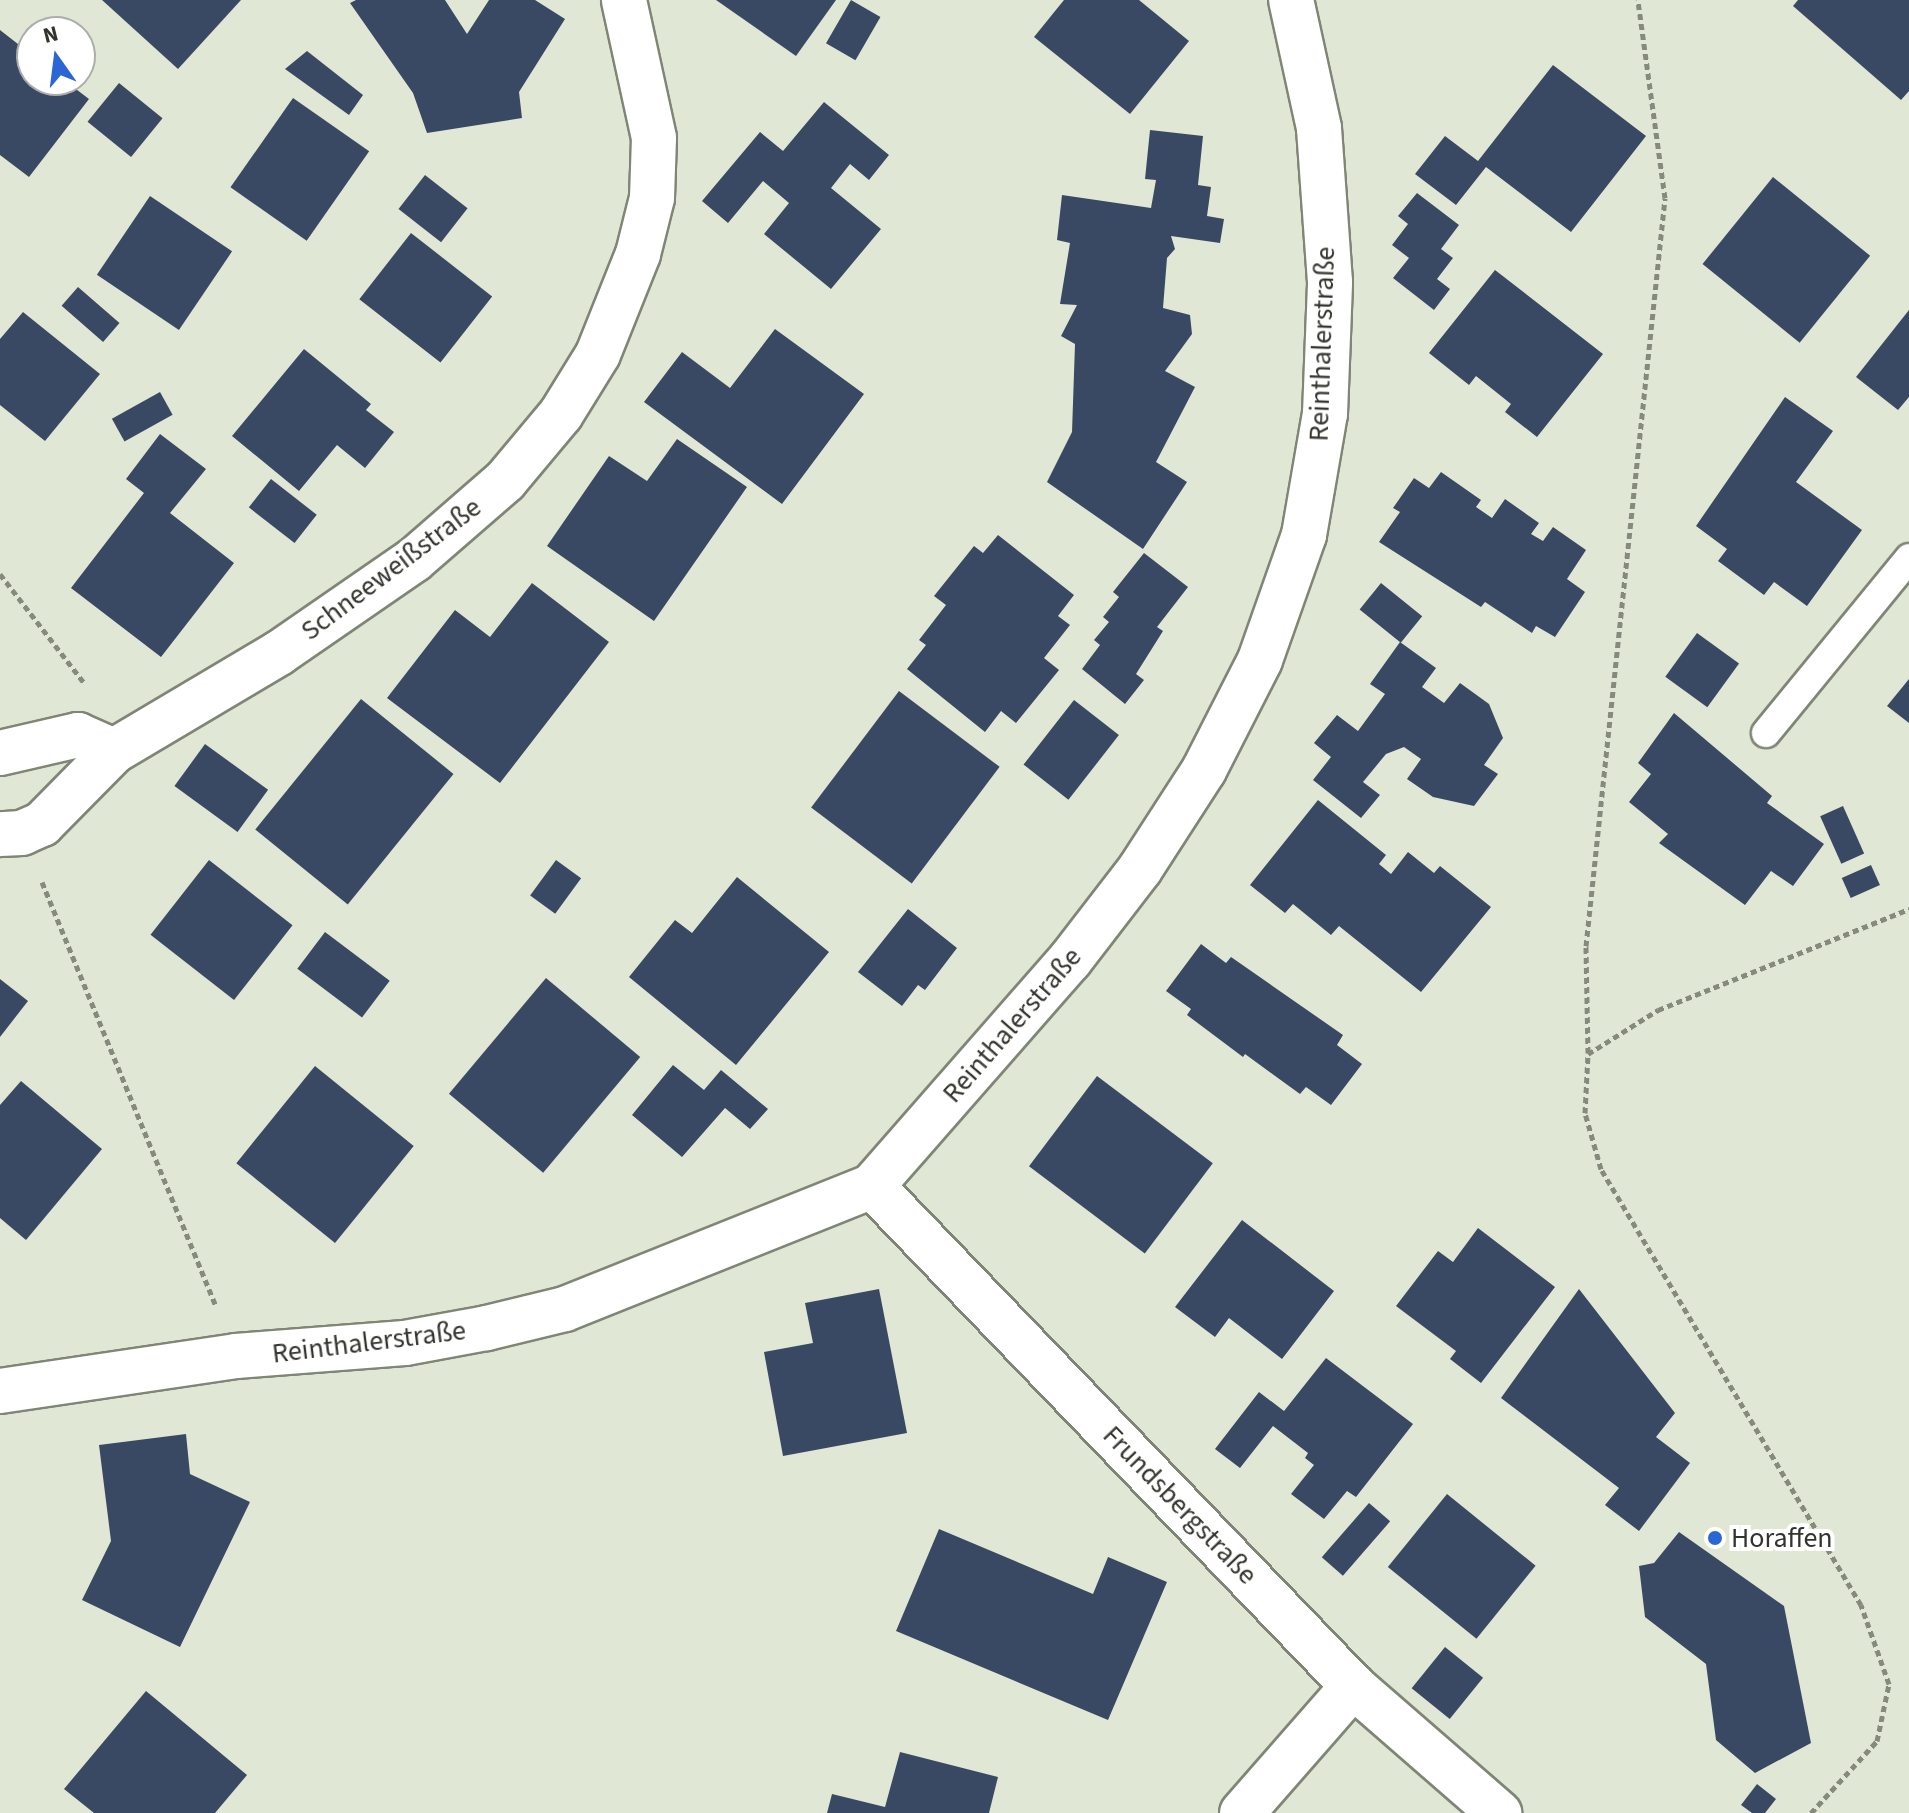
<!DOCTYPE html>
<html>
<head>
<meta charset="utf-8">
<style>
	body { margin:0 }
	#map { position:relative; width:1909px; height:1813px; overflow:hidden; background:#e0e8d5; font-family:"Source Sans 3",sans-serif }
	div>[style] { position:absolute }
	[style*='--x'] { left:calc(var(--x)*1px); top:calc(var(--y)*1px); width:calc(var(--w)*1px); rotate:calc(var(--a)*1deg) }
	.building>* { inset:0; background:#3a4963; transform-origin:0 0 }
	.path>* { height:5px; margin-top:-2.5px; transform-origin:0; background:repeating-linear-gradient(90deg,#858a7d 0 6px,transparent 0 10px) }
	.roads { filter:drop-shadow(2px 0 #7f8675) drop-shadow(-2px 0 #7f8675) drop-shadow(0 2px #7f8675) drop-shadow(0 -2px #7f8675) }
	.service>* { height:28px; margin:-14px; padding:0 14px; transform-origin:14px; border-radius:14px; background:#fff }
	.minor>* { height:44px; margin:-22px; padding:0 22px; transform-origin:22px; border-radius:22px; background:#fff }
	.dots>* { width:22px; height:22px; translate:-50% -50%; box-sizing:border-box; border:4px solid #fff; border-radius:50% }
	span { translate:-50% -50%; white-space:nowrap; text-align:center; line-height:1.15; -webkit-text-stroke:8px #fff; paint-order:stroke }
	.street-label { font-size:28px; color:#32342d }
	.poi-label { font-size:28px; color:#32342d }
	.left { translate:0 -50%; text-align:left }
	.north { position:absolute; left:16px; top:16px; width:80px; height:80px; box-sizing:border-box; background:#fff; border:2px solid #adaeab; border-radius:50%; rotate:346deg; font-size:22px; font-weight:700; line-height:32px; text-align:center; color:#32342d }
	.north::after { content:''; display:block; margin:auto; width:28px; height:36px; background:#2b67d4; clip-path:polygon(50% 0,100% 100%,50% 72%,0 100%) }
</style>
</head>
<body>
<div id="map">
	<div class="building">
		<div style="clip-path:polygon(102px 0,241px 0,178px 69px)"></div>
		<div style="clip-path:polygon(356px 0,445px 0,467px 34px,489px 0,535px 0,565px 19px,519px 92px,522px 118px,427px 133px,413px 93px,350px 3px)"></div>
		<div style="clip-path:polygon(716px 0,836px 0,796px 56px)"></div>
		<div style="left:851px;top:0;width:34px;height:50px;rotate:30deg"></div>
		<div style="clip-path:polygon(1064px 0,1139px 0,1189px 41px,1130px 114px,1034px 37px)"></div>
		<div style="clip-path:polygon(1798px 0,1909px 0,1909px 91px,1901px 100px,1793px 6px)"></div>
		<div style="clip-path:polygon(0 30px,32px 55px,32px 80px,64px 80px,89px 99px,29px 177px,0 155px)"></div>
		<div style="clip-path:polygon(307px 51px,363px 95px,349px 115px,285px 69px)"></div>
		<div style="clip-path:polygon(1553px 65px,1646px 136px,1571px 232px,1486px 167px,1456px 205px,1415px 174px,1445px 136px,1478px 161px)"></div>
		<div style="left:119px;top:83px;width:56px;height:50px;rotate:39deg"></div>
		<div style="left:293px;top:98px;width:93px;height:109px;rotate:35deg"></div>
		<div style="clip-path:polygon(824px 102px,889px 155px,869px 180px,850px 164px,831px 188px,881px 229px,831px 289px,764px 234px,789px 203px,763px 181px,728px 223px,702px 201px,760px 132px,783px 151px)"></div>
		<div style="clip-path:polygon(1150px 130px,1203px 136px,1198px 185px,1211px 187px,1207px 216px,1224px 219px,1220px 243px,1171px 236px,1175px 249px,1167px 258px,1163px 308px,1190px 315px,1192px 334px,1165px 371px,1195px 387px,1156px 462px,1187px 482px,1143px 549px,1047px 482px,1072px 432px,1075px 344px,1061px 336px,1077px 305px,1060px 304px,1070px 243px,1057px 240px,1062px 195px,1151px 208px,1156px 180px,1145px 179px)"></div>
		<div style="left:425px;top:175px;width:54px;height:43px;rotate:38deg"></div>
		<div style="left:1773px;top:177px;width:125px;height:112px;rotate:39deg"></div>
		<div style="clip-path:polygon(1417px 193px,1459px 225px,1441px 249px,1453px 258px,1437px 279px,1450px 289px,1434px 310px,1393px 278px,1409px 258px,1392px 245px,1408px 224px,1398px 216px)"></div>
		<div style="left:150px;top:196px;width:99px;height:95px;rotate:34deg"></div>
		<div style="left:411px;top:233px;width:103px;height:84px;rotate:38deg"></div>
		<div style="clip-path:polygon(1495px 270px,1603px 354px,1537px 437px,1505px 412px,1511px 404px,1476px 376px,1469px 385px,1429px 353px)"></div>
		<div style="left:78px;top:287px;width:55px;height:25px;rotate:41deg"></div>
		<div style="clip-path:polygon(1909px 310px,1909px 397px,1898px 410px,1856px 377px)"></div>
		<div style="clip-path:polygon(23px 312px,100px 374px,45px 441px,0 405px,0 339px)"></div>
		<div style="clip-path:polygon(775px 329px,864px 394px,782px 504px,644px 402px,682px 352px,730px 388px)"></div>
		<div style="clip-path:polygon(304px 349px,371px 404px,366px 410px,394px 432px,365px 468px,337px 445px,299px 491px,232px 436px)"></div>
		<div style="left:160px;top:392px;width:26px;height:55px;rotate:61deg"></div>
		<div style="clip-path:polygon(1785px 397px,1833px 431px,1796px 482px,1862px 530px,1807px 606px,1774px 582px,1764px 595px,1718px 561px,1727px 549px,1696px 526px)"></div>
		<div style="clip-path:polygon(160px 434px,206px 469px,170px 513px,234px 563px,161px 657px,71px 588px,144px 493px,126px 479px)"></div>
		<div style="clip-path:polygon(677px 439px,747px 487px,654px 621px,547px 546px,609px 456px,647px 481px)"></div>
		<div style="clip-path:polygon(1441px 472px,1481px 500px,1476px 507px,1492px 518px,1505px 499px,1539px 523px,1531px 534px,1543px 541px,1553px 527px,1586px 550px,1567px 579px,1585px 592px,1555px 637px,1536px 626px,1532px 633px,1485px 602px,1481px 607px,1379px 542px,1400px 512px,1393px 508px,1414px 478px,1429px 488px)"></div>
		<div style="left:271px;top:479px;width:58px;height:36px;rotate:38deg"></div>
		<div style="clip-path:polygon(998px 535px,1074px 595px,1058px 616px,1070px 625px,1044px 658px,1059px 670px,1016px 723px,1001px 711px,985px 732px,907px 669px,926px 645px,919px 640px,946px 605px,934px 596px,974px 546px,983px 553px)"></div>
		<div style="clip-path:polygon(1144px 553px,1188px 587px,1157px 627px,1163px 631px,1136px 674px,1144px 680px,1125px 704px,1082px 669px,1100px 645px,1094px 640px,1109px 622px,1103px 617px,1119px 597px,1113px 592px)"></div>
		<div style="clip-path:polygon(532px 583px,609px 642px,500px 783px,387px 698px,455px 610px,490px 637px)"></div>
		<div style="left:1381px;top:583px;width:53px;height:34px;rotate:39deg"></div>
		<div style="left:1697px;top:633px;width:52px;height:54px;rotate:36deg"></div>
		<div style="clip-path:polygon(1400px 642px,1436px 668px,1422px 687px,1444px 703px,1460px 683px,1489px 704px,1503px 738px,1484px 765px,1498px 774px,1474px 806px,1433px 797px,1407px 779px,1421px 759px,1404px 747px,1386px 754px,1363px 782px,1380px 795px,1361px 818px,1313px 780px,1331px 757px,1314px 743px,1337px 715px,1358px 731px,1385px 694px,1370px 684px)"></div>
		<div style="clip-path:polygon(1909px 679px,1909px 723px,1887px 706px)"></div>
		<div style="left:899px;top:691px;width:126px;height:146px;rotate:37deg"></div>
		<div style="left:361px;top:699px;width:119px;height:168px;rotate:39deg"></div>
		<div style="left:1074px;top:700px;width:57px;height:82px;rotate:38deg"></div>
		<div style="clip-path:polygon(1674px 713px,1772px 796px,1767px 803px,1824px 844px,1793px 886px,1771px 871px,1745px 905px,1659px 843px,1668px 834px,1629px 802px,1651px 774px,1638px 763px)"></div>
		<div style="left:205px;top:744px;width:78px;height:52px;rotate:36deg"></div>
		<div style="clip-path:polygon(1318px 800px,1386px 855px,1379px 864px,1391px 874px,1408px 852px,1434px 873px,1440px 866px,1491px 907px,1421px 992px,1339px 926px,1331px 935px,1293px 904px,1285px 913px,1250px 885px)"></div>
		<div style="left:1843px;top:806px;width:52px;height:25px;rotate:66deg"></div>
		<div style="left:209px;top:860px;width:106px;height:95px;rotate:38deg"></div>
		<div style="left:556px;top:860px;width:31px;height:44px;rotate:36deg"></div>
		<div style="left:1871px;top:865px;width:22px;height:32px;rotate:66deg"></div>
		<div style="clip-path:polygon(737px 877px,829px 952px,736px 1065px,629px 977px,675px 920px,692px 933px)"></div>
		<div style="clip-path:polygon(908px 909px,957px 948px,925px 990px,918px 985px,902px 1006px,858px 972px)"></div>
		<div style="left:325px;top:932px;width:81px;height:46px;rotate:37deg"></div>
		<div style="clip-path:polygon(1201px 944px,1226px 963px,1231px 957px,1343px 1035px,1337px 1045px,1362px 1064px,1331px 1105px,1306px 1087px,1300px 1094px,1245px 1054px,1243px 1057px,1187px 1015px,1191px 1009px,1166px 991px)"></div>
		<div style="left:546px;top:978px;width:123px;height:151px;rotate:40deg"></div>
		<div style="clip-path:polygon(0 979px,28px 1001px,0 1037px)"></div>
		<div style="clip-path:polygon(673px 1065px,704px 1090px,721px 1070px,768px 1109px,750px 1129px,725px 1108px,682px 1157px,632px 1115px)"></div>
		<div style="left:315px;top:1066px;width:127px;height:125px;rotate:39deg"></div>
		<div style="left:1097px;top:1076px;width:145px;height:113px;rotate:37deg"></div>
		<div style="clip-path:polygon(21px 1081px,102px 1149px,26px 1240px,0 1218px,0 1105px)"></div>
		<div style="clip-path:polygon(1242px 1220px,1334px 1291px,1282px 1359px,1229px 1318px,1215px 1337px,1175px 1307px)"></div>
		<div style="clip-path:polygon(1478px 1228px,1555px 1287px,1481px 1383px,1450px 1359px,1456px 1351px,1396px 1306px,1438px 1251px,1453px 1262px)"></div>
		<div style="clip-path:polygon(879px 1289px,907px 1433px,783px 1456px,764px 1352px,813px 1343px,805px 1303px)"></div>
		<div style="clip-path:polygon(1579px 1289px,1675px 1413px,1656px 1437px,1690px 1463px,1639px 1531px,1605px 1505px,1619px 1488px,1501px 1398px)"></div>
		<div style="clip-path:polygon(1326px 1358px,1413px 1424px,1356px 1497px,1347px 1491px,1324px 1519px,1291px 1494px,1314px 1465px,1305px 1458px,1308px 1453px,1273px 1426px,1240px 1468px,1215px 1449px,1259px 1392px,1284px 1411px)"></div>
		<div style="clip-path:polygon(186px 1434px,190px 1474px,250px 1502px,180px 1647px,82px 1600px,111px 1541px,99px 1445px)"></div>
		<div style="left:1447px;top:1494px;width:114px;height:94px;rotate:39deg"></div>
		<div style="left:1369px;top:1503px;width:28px;height:72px;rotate:41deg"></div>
		<div style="clip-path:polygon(939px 1529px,1093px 1594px,1108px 1557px,1167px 1582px,1108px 1720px,896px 1631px)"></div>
		<div style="clip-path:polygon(1679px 1532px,1784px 1606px,1811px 1743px,1755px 1773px,1716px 1740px,1706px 1664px,1645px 1617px,1639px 1566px,1654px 1563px)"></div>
		<div style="left:1445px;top:1647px;width:49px;height:53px;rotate:39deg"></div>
		<div style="clip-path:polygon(146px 1691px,247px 1775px,215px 1813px,94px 1813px,64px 1789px)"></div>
		<div style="clip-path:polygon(900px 1752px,998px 1777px,989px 1813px,827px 1813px,832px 1794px,885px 1807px)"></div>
		<div style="clip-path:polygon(1757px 1784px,1776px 1799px,1765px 1813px,1752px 1813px,1741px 1805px)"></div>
	</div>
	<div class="path">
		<div style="--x:0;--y:574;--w:139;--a:52.3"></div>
		<div style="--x:42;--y:882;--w:458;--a:67.7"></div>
		<div style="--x:1588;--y:1053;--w:107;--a:-91.1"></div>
		<div style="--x:1586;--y:946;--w:752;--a:-83.97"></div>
		<div style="--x:1665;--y:198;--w:200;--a:-97.8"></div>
		<div style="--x:1811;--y:1813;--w:98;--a:-47.5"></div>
		<div style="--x:1877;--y:1741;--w:58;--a:-78.1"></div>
		<div style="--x:1889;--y:1684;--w:84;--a:-109.5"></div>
		<div style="--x:1861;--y:1605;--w:508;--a:-120.81"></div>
		<div style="--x:1601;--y:1169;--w:58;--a:-105.9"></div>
		<div style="--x:1585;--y:1113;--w:59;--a:-87.1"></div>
		<div style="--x:1588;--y:1054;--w:83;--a:-32.2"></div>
		<div style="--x:1658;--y:1010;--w:271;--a:-21.9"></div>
	</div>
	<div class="roads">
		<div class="service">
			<div style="--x:1766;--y:733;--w:226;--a:-50.7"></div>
		</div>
		<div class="minor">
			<div style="--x:114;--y:751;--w:192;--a:-30.7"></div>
			<div style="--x:279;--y:653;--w:164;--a:-34.6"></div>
			<div style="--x:414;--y:560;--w:121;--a:-41"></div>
			<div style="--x:505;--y:481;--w:87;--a:-50.1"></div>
			<div style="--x:561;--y:414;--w:70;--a:-58.3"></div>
			<div style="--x:598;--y:354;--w:108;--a:-68.2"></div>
			<div style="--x:638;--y:254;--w:58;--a:-76"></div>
			<div style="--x:652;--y:198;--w:60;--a:-88.1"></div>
			<div style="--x:654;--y:138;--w:141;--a:-102.3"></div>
			<div style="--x:0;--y:753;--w:80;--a:-13"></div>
			<div style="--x:78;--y:735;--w:39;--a:24"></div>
			<div style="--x:114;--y:751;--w:103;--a:134.6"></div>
			<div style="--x:42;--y:824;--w:22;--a:156"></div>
			<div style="--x:22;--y:833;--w:22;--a:177"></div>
			<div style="--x:872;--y:1186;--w:694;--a:46.11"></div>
			<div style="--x:1353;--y:1686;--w:194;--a:41"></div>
			<div style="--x:0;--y:1391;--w:239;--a:-8.4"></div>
			<div style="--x:236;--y:1356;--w:169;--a:-4.4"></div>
			<div style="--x:405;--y:1343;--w:83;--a:-10.4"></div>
			<div style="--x:487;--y:1328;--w:80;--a:-13.7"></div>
			<div style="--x:565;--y:1309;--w:331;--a:-21.8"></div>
			<div style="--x:872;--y:1186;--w:300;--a:-48.8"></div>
			<div style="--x:1070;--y:960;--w:115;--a:-52.4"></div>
			<div style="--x:1140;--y:869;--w:118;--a:-57.1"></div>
			<div style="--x:1204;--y:770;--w:123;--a:-63"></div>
			<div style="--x:1260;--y:660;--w:133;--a:-70.6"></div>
			<div style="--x:1304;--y:535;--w:123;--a:-80.2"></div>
			<div style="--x:1325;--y:414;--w:132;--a:-87.8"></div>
			<div style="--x:1330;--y:282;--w:154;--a:-94.1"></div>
			<div style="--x:1319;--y:128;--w:131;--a:-102.3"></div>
			<div style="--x:1242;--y:1813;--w:169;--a:-48.8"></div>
		</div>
	</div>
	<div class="dots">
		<div style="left:1715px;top:1538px;background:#2b67d4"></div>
	</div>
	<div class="street-label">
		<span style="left:1322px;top:344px;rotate:-88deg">Reinthalerstraße</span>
		<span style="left:391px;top:569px;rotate:-37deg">Schneeweißstraße</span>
		<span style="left:1012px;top:1025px;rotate:-49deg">Reinthalerstraße</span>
		<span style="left:369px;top:1342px;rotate:-7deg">Reinthalerstraße</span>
		<span style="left:1180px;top:1505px;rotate:46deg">Frundsbergstraße</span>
	</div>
	<div class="poi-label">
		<span class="left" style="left:1731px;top:1538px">Horaffen</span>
	</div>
	<div class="north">N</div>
</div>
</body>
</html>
